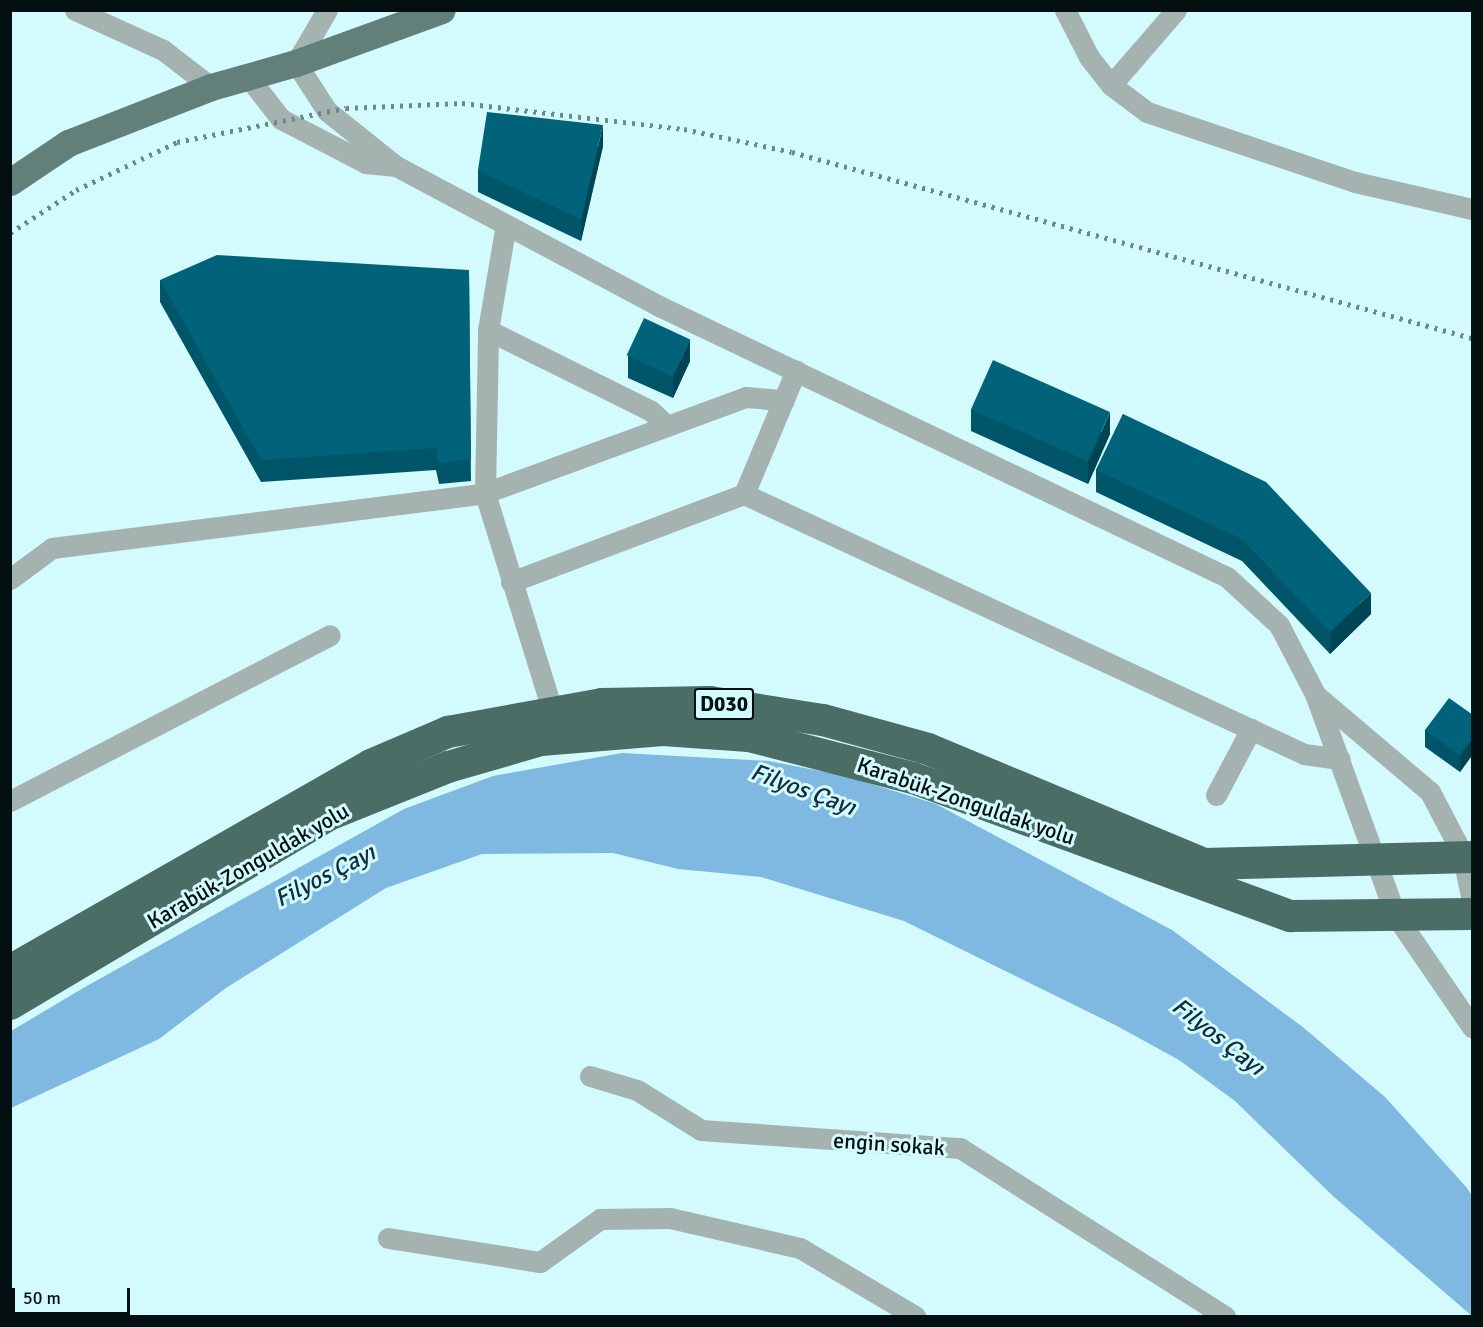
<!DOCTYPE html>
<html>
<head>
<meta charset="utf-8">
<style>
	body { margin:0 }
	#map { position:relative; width:1483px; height:1327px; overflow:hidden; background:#d3fafd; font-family:Signika,sans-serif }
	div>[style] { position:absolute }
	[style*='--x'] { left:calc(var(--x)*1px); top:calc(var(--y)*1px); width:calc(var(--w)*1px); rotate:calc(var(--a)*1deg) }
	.water>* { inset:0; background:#7fb9e2 }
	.minor>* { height:21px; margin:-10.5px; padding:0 10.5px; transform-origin:10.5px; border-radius:10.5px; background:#a4b3b0 }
	.major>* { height:27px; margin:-13.5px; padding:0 13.5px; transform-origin:13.5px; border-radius:13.5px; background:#627f7a }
	.highway>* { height:32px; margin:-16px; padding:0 16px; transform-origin:16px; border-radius:16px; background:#4a6d66 }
	.rail>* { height:4.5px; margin-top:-2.25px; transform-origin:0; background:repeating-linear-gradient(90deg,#6e888a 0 3px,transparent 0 9px) }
	.wall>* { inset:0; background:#015569 }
	.shaded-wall>* { inset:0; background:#014555 }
	.building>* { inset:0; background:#01637a; transform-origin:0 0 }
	span { translate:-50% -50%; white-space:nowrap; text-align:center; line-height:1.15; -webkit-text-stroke:6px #d3fafd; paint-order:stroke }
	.shield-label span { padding:2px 4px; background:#d3fafd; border:2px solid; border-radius:4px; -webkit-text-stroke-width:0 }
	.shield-label { font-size:21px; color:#030f10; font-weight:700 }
	.street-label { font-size:22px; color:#030f10 }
	.water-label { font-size:24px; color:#112c3d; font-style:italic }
	.frame { position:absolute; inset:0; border:12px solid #030f10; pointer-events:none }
	.scale { position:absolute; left:12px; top:1288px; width:118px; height:27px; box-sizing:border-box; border:3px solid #030f10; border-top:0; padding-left:8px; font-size:18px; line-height:21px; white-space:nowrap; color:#030f10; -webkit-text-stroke:4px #d3fafd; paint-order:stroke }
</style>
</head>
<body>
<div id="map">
	<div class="water">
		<div style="clip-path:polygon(622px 753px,769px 761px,846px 776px,936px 804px,1172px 930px,1304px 1028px,1385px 1097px,1467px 1188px,1472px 1196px,1472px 1316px,1334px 1197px,1235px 1101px,1179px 1060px,1117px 1026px,904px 921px,761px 877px,678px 869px,613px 853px,482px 854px,386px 888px,226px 988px,159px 1039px,11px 1108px,11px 1031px,85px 987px,404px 809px,493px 776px)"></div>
	</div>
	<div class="minor">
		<div style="--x:75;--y:10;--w:97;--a:24.4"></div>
		<div style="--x:163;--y:50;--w:61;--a:37.6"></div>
		<div style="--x:327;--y:10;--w:61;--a:120.3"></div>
		<div style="--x:296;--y:63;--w:57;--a:57.1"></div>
		<div style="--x:327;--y:111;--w:88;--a:38.6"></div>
		<div style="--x:396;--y:166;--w:298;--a:28"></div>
		<div style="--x:659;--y:306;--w:629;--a:25.51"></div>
		<div style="--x:1227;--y:577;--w:71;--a:42.7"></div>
		<div style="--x:1279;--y:625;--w:78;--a:62.4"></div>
		<div style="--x:1315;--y:694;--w:236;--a:70"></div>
		<div style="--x:1396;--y:916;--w:135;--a:55.6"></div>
		<div style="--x:1065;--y:10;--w:53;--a:62.9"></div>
		<div style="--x:1089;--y:57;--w:36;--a:52"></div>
		<div style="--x:1176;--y:10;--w:99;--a:130.9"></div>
		<div style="--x:1111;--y:85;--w:45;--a:36.9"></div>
		<div style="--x:1147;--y:112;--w:219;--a:18.6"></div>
		<div style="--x:1355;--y:182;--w:120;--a:13"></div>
		<div style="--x:249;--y:78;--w:52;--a:52"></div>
		<div style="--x:281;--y:119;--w:96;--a:27.4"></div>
		<div style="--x:366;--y:163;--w:30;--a:6"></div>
		<div style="--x:488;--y:330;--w:182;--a:26.4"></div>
		<div style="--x:651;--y:411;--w:22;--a:43"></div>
		<div style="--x:744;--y:494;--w:617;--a:24.9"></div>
		<div style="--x:1304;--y:754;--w:36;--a:8"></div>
		<div style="--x:10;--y:579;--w:52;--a:-36.4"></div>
		<div style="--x:52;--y:548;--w:436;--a:-7.2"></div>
		<div style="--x:485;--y:493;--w:163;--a:-88.9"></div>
		<div style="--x:488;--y:330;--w:102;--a:-80.4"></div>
		<div style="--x:511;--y:582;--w:249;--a:-20.7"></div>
		<div style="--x:744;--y:494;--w:134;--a:-67.2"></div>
		<div style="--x:1318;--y:697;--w:147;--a:40.3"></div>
		<div style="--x:1430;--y:792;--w:69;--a:62.3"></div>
		<div style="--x:1462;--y:853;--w:49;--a:78.2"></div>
		<div style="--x:553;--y:713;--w:230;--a:-107.2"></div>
		<div style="--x:485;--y:493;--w:278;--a:-20.2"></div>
		<div style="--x:746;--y:397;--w:38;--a:5"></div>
		<div style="--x:1216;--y:795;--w:75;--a:-62.1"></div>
		<div style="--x:10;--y:801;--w:360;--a:-27.4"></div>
		<div style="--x:590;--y:1076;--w:49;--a:16.6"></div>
		<div style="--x:637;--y:1090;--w:75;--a:32"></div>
		<div style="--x:701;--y:1130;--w:260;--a:4"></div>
		<div style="--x:960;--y:1148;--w:314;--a:32.4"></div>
		<div style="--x:388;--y:1238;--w:154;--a:9"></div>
		<div style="--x:540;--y:1262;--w:74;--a:-35.6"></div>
		<div style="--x:600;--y:1219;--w:70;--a:-0.8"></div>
		<div style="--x:670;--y:1218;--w:133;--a:13"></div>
		<div style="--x:800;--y:1248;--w:134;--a:30.6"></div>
	</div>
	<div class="major">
		<div style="--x:10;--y:182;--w:70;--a:-33.9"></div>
		<div style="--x:68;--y:143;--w:154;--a:-21.4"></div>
		<div style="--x:211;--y:87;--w:88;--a:-15.8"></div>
		<div style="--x:296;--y:63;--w:155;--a:-20"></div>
	</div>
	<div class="highway">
		<div style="--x:10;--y:971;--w:416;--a:-29.7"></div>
		<div style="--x:371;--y:765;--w:84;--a:-23.2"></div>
		<div style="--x:448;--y:732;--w:157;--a:-10.3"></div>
		<div style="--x:602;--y:704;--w:108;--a:-1.1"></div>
		<div style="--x:710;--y:702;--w:114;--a:9.1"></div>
		<div style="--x:823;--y:720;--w:109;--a:15.4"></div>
		<div style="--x:928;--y:749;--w:299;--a:22.6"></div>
		<div style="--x:1204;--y:864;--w:268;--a:-1.5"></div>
		<div style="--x:10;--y:1004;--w:368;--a:-30.7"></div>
		<div style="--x:326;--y:816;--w:131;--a:-21.9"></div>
		<div style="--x:448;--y:767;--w:97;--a:-16.2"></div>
		<div style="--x:541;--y:740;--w:122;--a:-4.7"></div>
		<div style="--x:663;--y:730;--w:86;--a:4"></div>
		<div style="--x:749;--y:736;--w:169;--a:14.4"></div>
		<div style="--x:913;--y:778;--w:402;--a:20.1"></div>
		<div style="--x:1291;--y:916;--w:181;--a:-0.6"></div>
	</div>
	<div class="rail">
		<div style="--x:10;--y:233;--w:79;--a:-33.1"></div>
		<div style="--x:76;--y:190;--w:112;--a:-25.4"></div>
		<div style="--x:177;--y:142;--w:172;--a:-11.4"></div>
		<div style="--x:346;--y:108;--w:116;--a:-2.5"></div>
		<div style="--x:462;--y:103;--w:224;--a:6.7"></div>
		<div style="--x:684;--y:129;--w:110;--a:12"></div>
		<div style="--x:792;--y:152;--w:705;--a:15.3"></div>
	</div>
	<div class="wall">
		<div style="clip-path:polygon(603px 146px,581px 241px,478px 192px,478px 170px)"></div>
		<div style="clip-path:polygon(469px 270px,471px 481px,439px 484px,436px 470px,261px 482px,160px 302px,160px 280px)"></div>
		<div style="clip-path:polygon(628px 356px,690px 361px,673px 398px,628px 378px)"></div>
		<div style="clip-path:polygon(971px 409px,1110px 434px,1088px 484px,971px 431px)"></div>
		<div style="clip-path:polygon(1123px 414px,1371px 614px,1330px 654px,1242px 561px,1096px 492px,1096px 470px)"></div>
		<div style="clip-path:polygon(1473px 715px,1473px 754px,1460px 772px,1425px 747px,1425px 730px)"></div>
	</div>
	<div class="shaded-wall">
		<div style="clip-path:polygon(603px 125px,603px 146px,581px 241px,581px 220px)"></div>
		<div style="clip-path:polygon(690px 339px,690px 361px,673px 398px,673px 377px)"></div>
		<div style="clip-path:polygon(1110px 412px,1110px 434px,1088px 484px,1088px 462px)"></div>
		<div style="clip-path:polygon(1371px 593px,1371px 614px,1330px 654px,1330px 632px)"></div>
		<div style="clip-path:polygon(1473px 738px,1473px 754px,1460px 772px,1460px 755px)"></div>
	</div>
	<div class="building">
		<div style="clip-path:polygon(487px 112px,603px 125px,581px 220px,478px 170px)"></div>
		<div style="clip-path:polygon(217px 255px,469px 270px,471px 459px,439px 463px,436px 448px,261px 460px,160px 280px)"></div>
		<div style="left:644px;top:318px;width:51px;height:41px;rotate:25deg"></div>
		<div style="left:993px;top:360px;width:128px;height:54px;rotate:24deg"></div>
		<div style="clip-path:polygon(1123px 414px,1266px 482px,1371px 593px,1330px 632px,1242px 539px,1096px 470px)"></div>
		<div style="clip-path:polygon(1449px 698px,1473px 715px,1473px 738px,1460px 755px,1425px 730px)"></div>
	</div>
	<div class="shield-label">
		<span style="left:724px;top:704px">D030</span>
	</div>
	<div class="street-label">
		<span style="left:966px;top:801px;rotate:19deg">Karabük-Zonguldak yolu</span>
		<span style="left:248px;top:866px;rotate:-30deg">Karabük-Zonguldak yolu</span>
		<span style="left:889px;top:1144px;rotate:4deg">engin sokak</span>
	</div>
	<div class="water-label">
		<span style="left:803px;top:790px;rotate:20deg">Filyos Çayı</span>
		<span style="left:325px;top:876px;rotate:-27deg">Filyos Çayı</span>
		<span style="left:1218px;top:1037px;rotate:38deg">Filyos Çayı</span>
	</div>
	<div class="frame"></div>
	<div class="scale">50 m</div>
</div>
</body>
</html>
